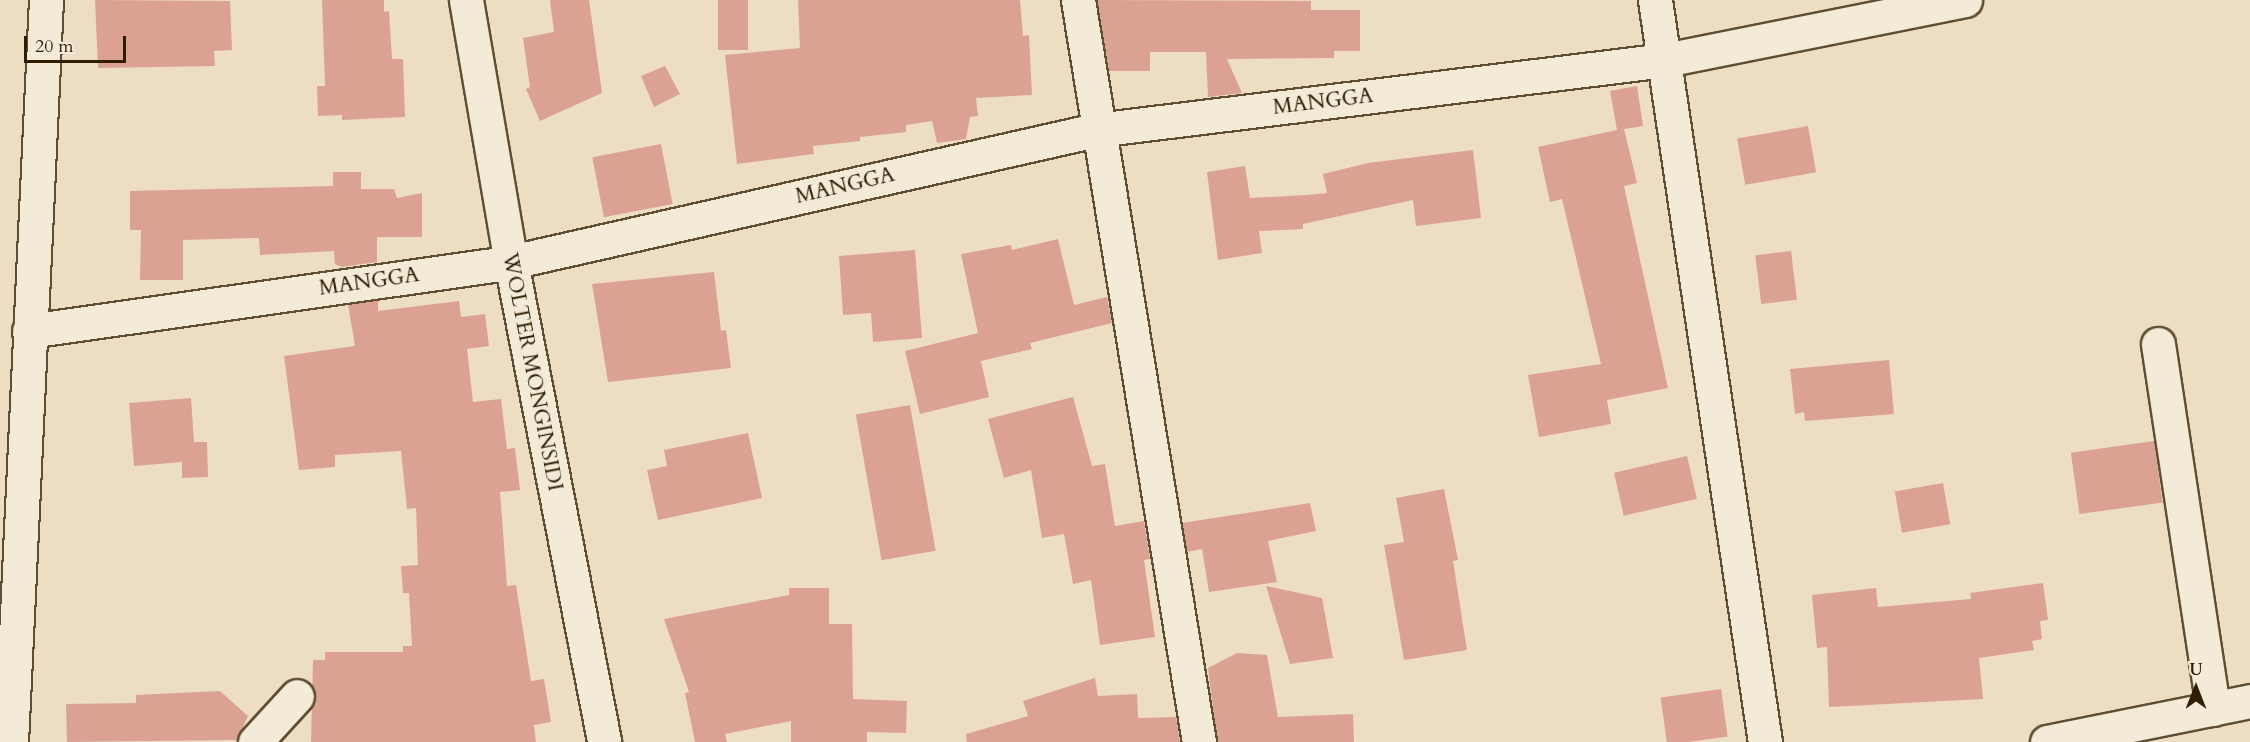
<!DOCTYPE html>
<html>
<head>
<meta charset="utf-8">
<style>
	body { margin:0 }
	#map { position:relative; width:2250px; height:742px; overflow:hidden; background:#eddec3; font-family:Cardo,serif }
	div>[style] { position:absolute }
	[style*='--x'] { left:calc(var(--x)*1px); top:calc(var(--y)*1px); width:calc(var(--w)*1px); rotate:calc(var(--a)*1deg) }
	.building>* { inset:0; background:#dba294; transform-origin:0 0 }
	.roads { filter:drop-shadow(2px 0 #5f4e32) drop-shadow(-2px 0 #5f4e32) drop-shadow(0 2px #5f4e32) drop-shadow(0 -2px #5f4e32) }
	.street>* { height:33px; margin:-16.5px; padding:0 16.5px; transform-origin:16.5px; border-radius:16.5px; background:#f3ead8 }
	span { translate:-50% -50%; white-space:nowrap; text-align:center; line-height:1.15; -webkit-text-stroke:4.5px #f3ead8; paint-order:stroke }
	.street-label { font-size:21px; color:#301e02 }
	.north { position:absolute; left:2166px; top:658px; width:60px; height:60px; -webkit-text-stroke:4px #f3ead8; paint-order:stroke; rotate:0deg; font-size:16px; font-weight:700; line-height:24px; text-align:center; color:#301e02 }
	.north::after { content:''; display:block; margin:auto; width:21px; height:27px; background:#301e02; clip-path:polygon(50% 0,100% 100%,50% 72%,0 100%) }
	.scale { position:absolute; left:24px; top:36px; width:102px; height:27px; box-sizing:border-box; border:3px solid #301e02; border-top:0; padding-left:8px; font-size:18px; line-height:21px; white-space:nowrap; color:#301e02; -webkit-text-stroke:4px #f3ead8; paint-order:stroke }
</style>
</head>
<body>
<div id="map">
	<div class="building">
		<div style="clip-path:polygon(95px 0,230px 1px,232px 50px,214px 51px,215px 66px,98px 68px)"></div>
		<div style="clip-path:polygon(322px 0,384px 0,384px 12px,389px 11px,392px 59px,403px 59px,405px 117px,342px 120px,342px 115px,318px 116px,317px 86px,325px 86px)"></div>
		<div style="clip-path:polygon(550px 0,589px 0,602px 93px,540px 121px,526px 89px,530px 87px,523px 38px,554px 32px)"></div>
		<div style="left:718px;top:0;width:30px;height:50px"></div>
		<div style="clip-path:polygon(798px 0,1020px 0,1023px 36px,1029px 35px,1032px 95px,976px 98px,978px 116px,970px 117px,966px 139px,937px 143px,932px 121px,906px 125px,906px 132px,860px 137px,860px 141px,813px 146px,814px 154px,737px 164px,725px 55px,800px 48px)"></div>
		<div style="clip-path:polygon(1097px 0,1311px 1px,1311px 10px,1360px 10px,1360px 51px,1334px 51px,1334px 58px,1227px 59px,1242px 93px,1208px 97px,1206px 52px,1150px 52px,1150px 71px,1109px 71px)"></div>
		<div style="clip-path:polygon(665px 66px,680px 94px,654px 107px,641px 76px)"></div>
		<div style="clip-path:polygon(1637px 86px,1643px 126px,1624px 129px,1637px 183px,1624px 186px,1668px 388px,1607px 400px,1611px 424px,1539px 437px,1528px 375px,1601px 364px,1562px 199px,1550px 202px,1538px 147px,1617px 130px,1610px 91px)"></div>
		<div style="left:1808px;top:126px;width:47px;height:72px;rotate:80deg"></div>
		<div style="left:661px;top:144px;width:61px;height:70px;rotate:79deg"></div>
		<div style="clip-path:polygon(1473px 150px,1481px 218px,1416px 226px,1413px 200px,1303px 224px,1303px 229px,1259px 231px,1262px 253px,1218px 260px,1207px 172px,1245px 166px,1250px 198px,1307px 195px,1327px 193px,1323px 174px,1368px 163px)"></div>
		<div style="clip-path:polygon(333px 172px,361px 172px,361px 189px,394px 189px,397px 198px,422px 193px,422px 237px,377px 237px,377px 262px,342px 267px,335px 264px,334px 251px,260px 255px,259px 238px,183px 240px,183px 280px,140px 280px,141px 230px,130px 230px,130px 191px,333px 186px)"></div>
		<div style="clip-path:polygon(1058px 239px,1074px 305px,1107px 297px,1112px 323px,1030px 343px,1032px 349px,981px 361px,989px 397px,920px 414px,905px 351px,978px 333px,961px 254px,1011px 245px,1012px 250px)"></div>
		<div style="clip-path:polygon(915px 250px,922px 338px,873px 342px,871px 313px,843px 315px,839px 256px)"></div>
		<div style="left:1791px;top:251px;width:49px;height:36px;rotate:83deg"></div>
		<div style="clip-path:polygon(714px 272px,721px 331px,726px 330px,731px 368px,608px 382px,592px 284px)"></div>
		<div style="clip-path:polygon(378px 300px,378px 311px,459px 301px,461px 317px,485px 314px,489px 346px,467px 349px,473px 402px,501px 399px,507px 449px,515px 448px,520px 490px,500px 492px,507px 586px,516px 585px,531px 681px,544px 679px,551px 722px,534px 725px,536px 742px,311px 742px,313px 660px,325px 660px,325px 652px,403px 652px,403px 646px,412px 646px,409px 593px,403px 593px,401px 566px,418px 565px,416px 508px,407px 509px,401px 451px,335px 455px,335px 467px,299px 470px,284px 356px,355px 346px,348px 304px)"></div>
		<div style="clip-path:polygon(1889px 360px,1894px 414px,1805px 421px,1804px 412px,1795px 414px,1790px 369px)"></div>
		<div style="clip-path:polygon(1073px 397px,1092px 466px,1105px 464px,1115px 526px,1144px 521px,1150px 559px,1144px 560px,1155px 637px,1100px 645px,1091px 580px,1073px 584px,1064px 534px,1042px 538px,1031px 470px,1004px 478px,988px 419px)"></div>
		<div style="clip-path:polygon(191px 398px,194px 442px,207px 442px,208px 477px,182px 478px,182px 462px,134px 466px,129px 403px)"></div>
		<div style="left:910px;top:405px;width:148px;height:55px;rotate:80deg"></div>
		<div style="clip-path:polygon(748px 433px,762px 498px,658px 520px,647px 470px,667px 466px,664px 450px)"></div>
		<div style="left:2154px;top:441px;width:62px;height:84px;rotate:82deg"></div>
		<div style="left:1687px;top:456px;width:44px;height:75px;rotate:77deg"></div>
		<div style="left:1943px;top:483px;width:42px;height:49px;rotate:80deg"></div>
		<div style="clip-path:polygon(1444px 489px,1458px 560px,1453px 561px,1467px 650px,1404px 660px,1384px 545px,1404px 542px,1396px 498px)"></div>
		<div style="clip-path:polygon(1310px 503px,1316px 531px,1268px 541px,1277px 582px,1209px 592px,1202px 549px,1187px 552px,1182px 523px)"></div>
		<div style="clip-path:polygon(2043px 583px,2048px 620px,2040px 621px,2042px 639px,2032px 641px,2034px 650px,1979px 658px,1983px 699px,1829px 707px,1827px 647px,1817px 648px,1812px 595px,1876px 588px,1878px 607px,1971px 599px,1970px 593px)"></div>
		<div style="clip-path:polygon(1266px 586px,1322px 598px,1333px 658px,1290px 664px)"></div>
		<div style="clip-path:polygon(789px 588px,829px 588px,829px 624px,852px 624px,853px 699px,907px 701px,906px 733px,867px 732px,867px 742px,791px 742px,791px 721px,725px 734px,727px 742px,695px 742px,685px 693px,689px 692px,664px 619px,789px 595px)"></div>
		<div style="clip-path:polygon(1237px 653px,1267px 655px,1278px 717px,1353px 714px,1354px 742px,1217px 742px,1208px 668px)"></div>
		<div style="clip-path:polygon(1095px 678px,1098px 696px,1137px 694px,1138px 718px,1176px 717px,1180px 742px,967px 742px,966px 734px,1028px 716px,1023px 701px)"></div>
		<div style="left:1721px;top:689px;width:48px;height:61px;rotate:82deg"></div>
		<div style="clip-path:polygon(220px 691px,248px 716px,237px 740px,67px 742px,66px 704px,136px 703px,136px 695px)"></div>
	</div>
	<div class="roads">
		<div class="street">
			<div style="--x:466;--y:0;--w:266;--a:80.3"></div>
			<div style="--x:511;--y:262;--w:489;--a:79"></div>
			<div style="--x:1078;--y:0;--w:752;--a:80.74"></div>
			<div style="--x:1655;--y:0;--w:750;--a:81.57"></div>
			<div style="--x:29;--y:331;--w:487;--a:-8.1"></div>
			<div style="--x:511;--y:262;--w:600;--a:-12.72"></div>
			<div style="--x:1096;--y:130;--w:573;--a:-7.01"></div>
			<div style="--x:1665;--y:60;--w:306;--a:-11.3"></div>
			<div style="--x:2158;--y:344;--w:369;--a:81.4"></div>
			<div style="--x:11;--y:742;--w:743;--a:-87.3"></div>
			<div style="--x:255;--y:742;--w:62;--a:-47.6"></div>
			<div style="--x:2047;--y:742;--w:207;--a:-11.4"></div>
		</div>
	</div>
	<div class="street-label">
		<span style="left:1323px;top:102px;rotate:-7deg">MANGGA</span>
		<span style="left:845px;top:186px;rotate:-13deg">MANGGA</span>
		<span style="left:369px;top:282px;rotate:-8deg">MANGGA</span>
		<span style="left:532px;top:372px;rotate:79deg">WOLTER MONGINSIDI</span>
	</div>
	<div class="north">U</div>
	<div class="scale">20 m</div>
</div>
</body>
</html>
